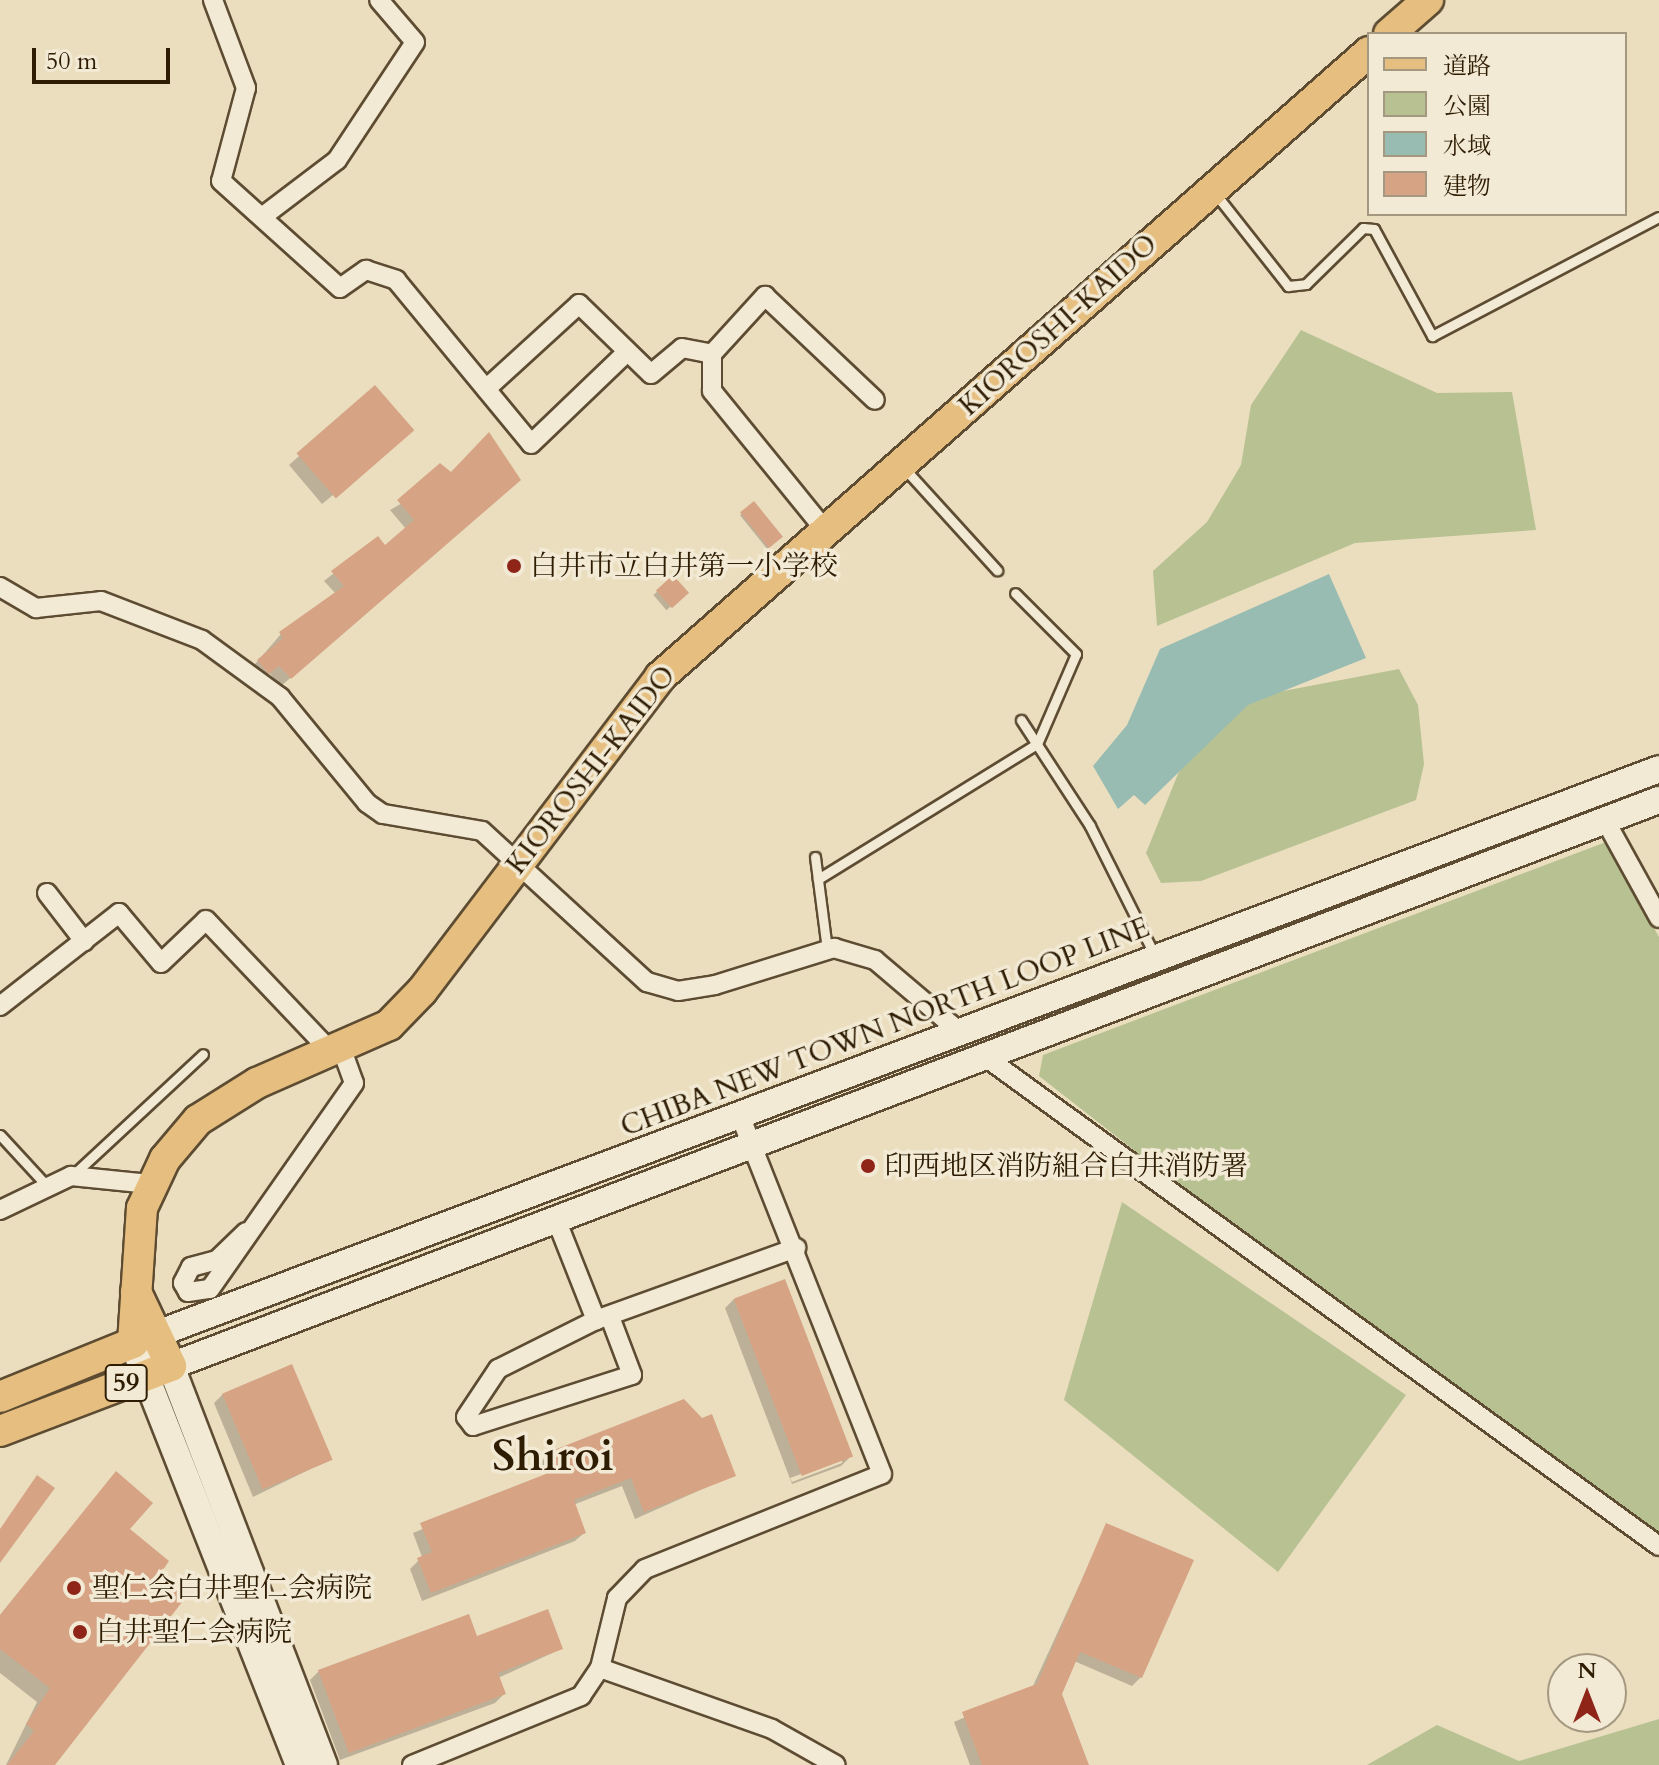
<!DOCTYPE html>
<html>
<head>
<meta charset="utf-8">
<style>
	body { margin:0 }
	#map { position:relative; width:1659px; height:1765px; overflow:hidden; background:#ebdebf; font-family:Cardo,"Noto Serif JP",serif }
	div>[style] { position:absolute }
	[style*='--x'] { left:calc(var(--x)*1px); top:calc(var(--y)*1px); width:calc(var(--w)*1px); rotate:calc(var(--a)*1deg) }
	.green>* { inset:0; background:#b7c192 }
	.water>* { inset:0; background:#98bcb2 }
	.shadow>* { inset:0; background:#0003; transform-origin:0 0 }
	.building>* { inset:0; background:#d6a385; transform-origin:0 0 }
	.roads { filter:drop-shadow(2px 0 #5d4c32) drop-shadow(-2px 0 #5d4c32) drop-shadow(0 2px #5d4c32) drop-shadow(0 -2px #5d4c32) }
	.lane>* { height:9px; margin:-4.5px; padding:0 4.5px; transform-origin:4.5px; border-radius:4.5px; background:#f2ead5 }
	.street>* { height:18px; margin:-9px; padding:0 9px; transform-origin:9px; border-radius:9px; background:#f2ead5 }
	.secondary>* { height:26px; margin:-13px; padding:0 13px; transform-origin:13px; border-radius:13px; background:#f2ead5 }
	.primary>* { height:30px; margin:-15px; padding:0 15px; transform-origin:15px; border-radius:15px; background:#e6bf80 }
	.dots>* { width:22px; height:22px; translate:-50% -50%; box-sizing:border-box; border:4px solid #f2ead5; border-radius:50% }
	span { translate:-50% -50%; white-space:nowrap; text-align:center; line-height:1.15; -webkit-text-stroke:7px #f2ead5; paint-order:stroke }
	.shield-label span { padding:2px 6px; background:#f2ead5; border:2px solid; border-radius:6px; -webkit-text-stroke-width:0 }
	.shield-label { font-size:26px; color:#2e1c03; font-weight:700 }
	.street-label { font-size:28px; color:#2e1c03 }
	.poi-label { font-size:28px; color:#2e1c03 }
	.left { translate:0 -50%; text-align:left }
	.town-label { font-size:44px; color:#2e1c03; font-weight:700 }
	.legend { position:absolute; left:1367px; top:32px; width:260px; height:184px; box-sizing:border-box; background:#f2ead5; border:2px solid #a49881; margin:0; padding:10px 14px; list-style:none; font-size:24px; color:#2e1c03 }
	.legend li { display:flex; align-items:center; gap:16px; height:40px }
	.legend b { width:40px; border:2px solid #a49881 }
	.north { position:absolute; left:1547px; top:1653px; width:80px; height:80px; box-sizing:border-box; background:#f2ead5; border:2px solid #a49881; border-radius:50%; rotate:0deg; font-size:22px; font-weight:700; line-height:32px; text-align:center; color:#2e1c03 }
	.north::after { content:''; display:block; margin:auto; width:28px; height:36px; background:#8f2418; clip-path:polygon(50% 0,100% 100%,50% 72%,0 100%) }
	.scale { position:absolute; left:32px; top:48px; width:138px; height:36px; box-sizing:border-box; border:4px solid #2e1c03; border-top:0; padding-left:10px; font-size:24px; line-height:28px; white-space:nowrap; color:#2e1c03; -webkit-text-stroke:6px #f2ead5; paint-order:stroke }
</style>
</head>
<body>
<div id="map">
	<div class="green">
		<div style="clip-path:polygon(1301px 330px,1437px 393px,1512px 392px,1536px 530px,1355px 543px,1157px 626px,1153px 571px,1207px 522px,1241px 465px,1251px 405px)"></div>
		<div style="clip-path:polygon(1399px 669px,1418px 705px,1424px 764px,1416px 800px,1201px 881px,1161px 883px,1146px 853px,1178px 774px,1226px 702px)"></div>
		<div style="clip-path:polygon(1606px 842px,1659px 937px,1659px 1536px,1132px 1157px,1135px 1151px,1039px 1076px,1043px 1055px)"></div>
		<div style="clip-path:polygon(1122px 1202px,1406px 1395px,1278px 1572px,1064px 1400px)"></div>
		<div style="clip-path:polygon(1659px 1719px,1659px 1765px,1367px 1765px,1437px 1725px,1519px 1761px)"></div>
	</div>
	<div class="water">
		<div style="clip-path:polygon(1329px 574px,1366px 658px,1248px 705px,1145px 805px,1134px 795px,1118px 809px,1093px 766px,1127px 725px,1160px 649px)"></div>
	</div>
	<div class="shadow">
		<div style="clip-path:polygon(375px 388px,402px 439px,322px 504px,289px 465px)"></div>
		<div style="clip-path:polygon(451px 475px,510px 488px,281px 686px,269px 673px,259px 681px,250px 670px,281px 634px,337px 595px,324px 581px,377px 539px,385px 548px,406px 529px,390px 510px)"></div>
		<div style="left:754px;top:504px;width:43px;height:18px;rotate:51deg"></div>
		<div style="left:673px;top:578px;width:20px;height:26px;rotate:49deg"></div>
		<div style="clip-path:polygon(evenodd,734px 1299px,850px 1457px,841px 1466px,792px 1484px,725px 1308px,734px 1299px,842px 1459px,842px 1463px,792px 1482px,790px 1478px,842px 1459px)"></div>
		<div style="clip-path:polygon(223px 1394px,329px 1460px,253px 1497px,214px 1403px)"></div>
		<div style="clip-path:polygon(550px 1453px,734px 1475px,635px 1519px,622px 1486px,573px 1505px,584px 1533px,575px 1541px,422px 1601px,410px 1569px,422px 1557px,413px 1533px,547px 1476px,541px 1462px)"></div>
		<div style="clip-path:polygon(116px 1473px,127px 1529px,54px 1765px,6px 1765px,37px 1702px,0 1673px,0 1615px)"></div>
		<div style="clip-path:polygon(1107px 1525px,1141px 1677px,1132px 1686px,1074px 1661px,1060px 1694px,1086px 1765px,970px 1765px,954px 1722px,1032px 1688px)"></div>
		<div style="clip-path:polygon(476px 1638px,561px 1649px,498px 1678px,504px 1694px,495px 1703px,340px 1760px,310px 1680px,319px 1671px)"></div>
	</div>
	<div class="building">
		<div style="left:375px;top:385px;width:60px;height:104px;rotate:49deg"></div>
		<div style="clip-path:polygon(489px 432px,521px 480px,291px 679px,279px 666px,269px 674px,257px 660px,283px 638px,279px 632px,344px 586px,331px 571px,378px 536px,385px 545px,414px 520px,397px 500px,440px 463px,451px 472px)"></div>
		<div style="left:754px;top:501px;width:46px;height:18px;rotate:51deg"></div>
		<div style="left:673px;top:575px;width:24px;height:23px;rotate:48deg"></div>
		<div style="left:785px;top:1279px;width:190px;height:55px;rotate:69deg"></div>
		<div style="left:292px;top:1364px;width:104px;height:76px;rotate:67deg"></div>
		<div style="clip-path:polygon(684px 1399px,702px 1418px,712px 1414px,736px 1476px,644px 1512px,631px 1478px,574px 1500px,586px 1533px,431px 1593px,417px 1558px,432px 1552px,420px 1523px,556px 1470px,549px 1452px)"></div>
		<div style="clip-path:polygon(116px 1471px,153px 1503px,130px 1529px,169px 1561px,159px 1576px,186px 1597px,55px 1765px,7px 1765px,34px 1731px,26px 1724px,50px 1688px,0 1649px,0 1615px)"></div>
		<div style="clip-path:polygon(37px 1475px,55px 1488px,0 1563px,0 1529px)"></div>
		<div style="clip-path:polygon(1106px 1523px,1194px 1560px,1142px 1678px,1080px 1652px,1062px 1694px,1089px 1765px,982px 1765px,962px 1712px,1037px 1684px)"></div>
		<div style="clip-path:polygon(548px 1609px,563px 1649px,498px 1673px,506px 1694px,349px 1753px,318px 1670px,469px 1614px,477px 1636px)"></div>
	</div>
	<div class="roads">
		<div class="lane">
			<div style="--x:1214;--y:192;--w:120;--a:51.8"></div>
			<div style="--x:1288;--y:286;--w:18;--a:-6"></div>
			<div style="--x:1306;--y:284;--w:80;--a:-44.5"></div>
			<div style="--x:1363;--y:228;--w:11;--a:5"></div>
			<div style="--x:1374;--y:229;--w:122;--a:61.5"></div>
			<div style="--x:1432;--y:336;--w:256;--a:-27.7"></div>
			<div style="--x:905;--y:469;--w:137;--a:47.7"></div>
			<div style="--x:1021;--y:720;--w:126;--a:56.9"></div>
			<div style="--x:1090;--y:826;--w:145;--a:63.4"></div>
			<div style="--x:815;--y:857;--w:93;--a:82.6"></div>
			<div style="--x:818;--y:879;--w:257;--a:-31.7"></div>
			<div style="--x:1037;--y:744;--w:98;--a:-66.6"></div>
			<div style="--x:1076;--y:654;--w:86;--a:-135"></div>
			<div style="--x:0;--y:1135;--w:71;--a:47.3"></div>
			<div style="--x:74;--y:1174;--w:176;--a:-42.9"></div>
		</div>
		<div class="street">
			<div style="--x:213;--y:0;--w:94;--a:69.4"></div>
			<div style="--x:246;--y:88;--w:96;--a:105"></div>
			<div style="--x:221;--y:181;--w:160;--a:42"></div>
			<div style="--x:340;--y:288;--w:32;--a:-35"></div>
			<div style="--x:366;--y:270;--w:32;--a:18"></div>
			<div style="--x:396;--y:280;--w:212;--a:50.5"></div>
			<div style="--x:531;--y:444;--w:133;--a:-43.8"></div>
			<div style="--x:262;--y:217;--w:94;--a:-37.2"></div>
			<div style="--x:337;--y:160;--w:141;--a:-56.5"></div>
			<div style="--x:415;--y:42;--w:55;--a:-130.6"></div>
			<div style="--x:712;--y:354;--w:79;--a:-47.6"></div>
			<div style="--x:765;--y:296;--w:151;--a:43.4"></div>
			<div style="--x:486;--y:389;--w:126;--a:-42.4"></div>
			<div style="--x:579;--y:304;--w:100;--a:44.2"></div>
			<div style="--x:651;--y:374;--w:40;--a:-40"></div>
			<div style="--x:682;--y:348;--w:31;--a:11"></div>
			<div style="--x:712;--y:354;--w:37;--a:90"></div>
			<div style="--x:712;--y:391;--w:178;--a:50.9"></div>
			<div style="--x:0;--y:587;--w:42;--a:30.3"></div>
			<div style="--x:36;--y:608;--w:65;--a:-6.1"></div>
			<div style="--x:101;--y:601;--w:108;--a:21.1"></div>
			<div style="--x:202;--y:640;--w:97;--a:36.2"></div>
			<div style="--x:280;--y:697;--w:137;--a:50.6"></div>
			<div style="--x:367;--y:803;--w:19;--a:35"></div>
			<div style="--x:383;--y:814;--w:100;--a:9.7"></div>
			<div style="--x:482;--y:831;--w:224;--a:42.5"></div>
			<div style="--x:647;--y:982;--w:32;--a:16"></div>
			<div style="--x:678;--y:991;--w:37;--a:-9"></div>
			<div style="--x:715;--y:985;--w:125;--a:-17.3"></div>
			<div style="--x:834;--y:948;--w:43;--a:16.3"></div>
			<div style="--x:875;--y:960;--w:113;--a:40.3"></div>
			<div style="--x:1605;--y:820;--w:112;--a:61.1"></div>
			<div style="--x:47;--y:893;--w:61;--a:52.4"></div>
			<div style="--x:0;--y:1006;--w:151;--a:-38"></div>
			<div style="--x:119;--y:913;--w:65;--a:50"></div>
			<div style="--x:161;--y:963;--w:62;--a:-43.7"></div>
			<div style="--x:206;--y:920;--w:185;--a:46.5"></div>
			<div style="--x:984;--y:1056;--w:834;--a:35.98"></div>
			<div style="--x:0;--y:1210;--w:79;--a:-25.6"></div>
			<div style="--x:71;--y:1176;--w:79;--a:5.8"></div>
			<div style="--x:556;--y:1219;--w:109;--a:68.4"></div>
			<div style="--x:246;--y:1232;--w:40;--a:136"></div>
			<div style="--x:217;--y:1260;--w:27;--a:165"></div>
			<div style="--x:191;--y:1267;--w:18;--a:117"></div>
			<div style="--x:183;--y:1283;--w:10;--a:61"></div>
			<div style="--x:188;--y:1292;--w:22;--a:-8"></div>
			<div style="--x:210;--y:1289;--w:251;--a:-55"></div>
			<div style="--x:354;--y:1083;--w:35;--a:-110"></div>
			<div style="--x:610;--y:1317;--w:62;--a:69.2"></div>
			<div style="--x:632;--y:1375;--w:167;--a:162.2"></div>
			<div style="--x:473;--y:1426;--w:11;--a:-128"></div>
			<div style="--x:466;--y:1417;--w:58;--a:-56.3"></div>
			<div style="--x:498;--y:1369;--w:110;--a:-26.6"></div>
			<div style="--x:596;--y:1320;--w:213;--a:-19.8"></div>
			<div style="--x:600;--y:1668;--w:182;--a:19.5"></div>
			<div style="--x:772;--y:1729;--w:73;--a:29.4"></div>
			<div style="--x:412;--y:1765;--w:183;--a:-22.2"></div>
			<div style="--x:581;--y:1696;--w:34;--a:-56"></div>
			<div style="--x:600;--y:1668;--w:72;--a:-76.3"></div>
			<div style="--x:617;--y:1598;--w:40;--a:-46"></div>
			<div style="--x:645;--y:1569;--w:255;--a:-21.8"></div>
			<div style="--x:882;--y:1474;--w:384;--a:-111.6"></div>
		</div>
		<div class="secondary">
			<div style="--x:299;--y:1765;--w:453;--a:-111.5"></div>
			<div style="--x:133;--y:1343;--w:1630;--a:-20.61"></div>
			<div style="--x:324;--y:1765;--w:427;--a:-111"></div>
			<div style="--x:171;--y:1366;--w:1592;--a:-20.83"></div>
		</div>
		<div class="primary">
			<div style="--x:1389;--y:34;--w:52;--a:-41.1"></div>
			<div style="--x:0;--y:1397;--w:144;--a:-22.1"></div>
			<div style="--x:133;--y:1343;--w:135;--a:-86.2"></div>
			<div style="--x:142;--y:1208;--w:54;--a:-64.9"></div>
			<div style="--x:165;--y:1159;--w:51;--a:-49.8"></div>
			<div style="--x:198;--y:1120;--w:70;--a:-32.1"></div>
			<div style="--x:257;--y:1083;--w:144;--a:-23.7"></div>
			<div style="--x:389;--y:1025;--w:47;--a:-45.9"></div>
			<div style="--x:422;--y:991;--w:394;--a:-52.8"></div>
			<div style="--x:660;--y:677;--w:945;--a:-41.4"></div>
			<div style="--x:0;--y:1431;--w:183;--a:-20.8"></div>
			<div style="--x:171;--y:1366;--w:82;--a:-115.3"></div>
		</div>
	</div>
	<div class="dots">
		<div style="left:514px;top:566px;background:#8f2418"></div>
		<div style="left:868px;top:1166px;background:#8f2418"></div>
		<div style="left:74px;top:1588px;background:#8f2418"></div>
		<div style="left:80px;top:1632px;background:#8f2418"></div>
	</div>
	<div class="shield-label">
		<span style="left:126px;top:1383px">59</span>
	</div>
	<div class="street-label">
		<span style="left:1058px;top:325px;rotate:-42deg">KIOROSHI-KAIDO</span>
		<span style="left:591px;top:770px;rotate:-52deg">KIOROSHI-KAIDO</span>
		<span style="left:885px;top:1027px;rotate:-21deg">CHIBA NEW TOWN NORTH LOOP LINE</span>
	</div>
	<div class="poi-label">
		<span class="left" style="left:530px;top:566px">白井市立白井第一小学校</span>
		<span class="left" style="left:884px;top:1166px">印西地区消防組合白井消防署</span>
		<span class="left" style="left:92px;top:1588px">聖仁会白井聖仁会病院</span>
		<span class="left" style="left:96px;top:1632px">白井聖仁会病院</span>
	</div>
	<div class="town-label">
		<span style="left:553px;top:1456px">Shiroi</span>
	</div>
	<ul class="legend">
	<li><b style="height:10px;background:#e6bf80"></b>道路</li>
	<li><b style="height:22px;background:#b7c192"></b>公園</li>
	<li><b style="height:22px;background:#98bcb2"></b>水域</li>
	<li><b style="height:22px;background:#d6a385"></b>建物</li>
	</ul>
	<div class="north">N</div>
	<div class="scale">50 m</div>
</div>
</body>
</html>
